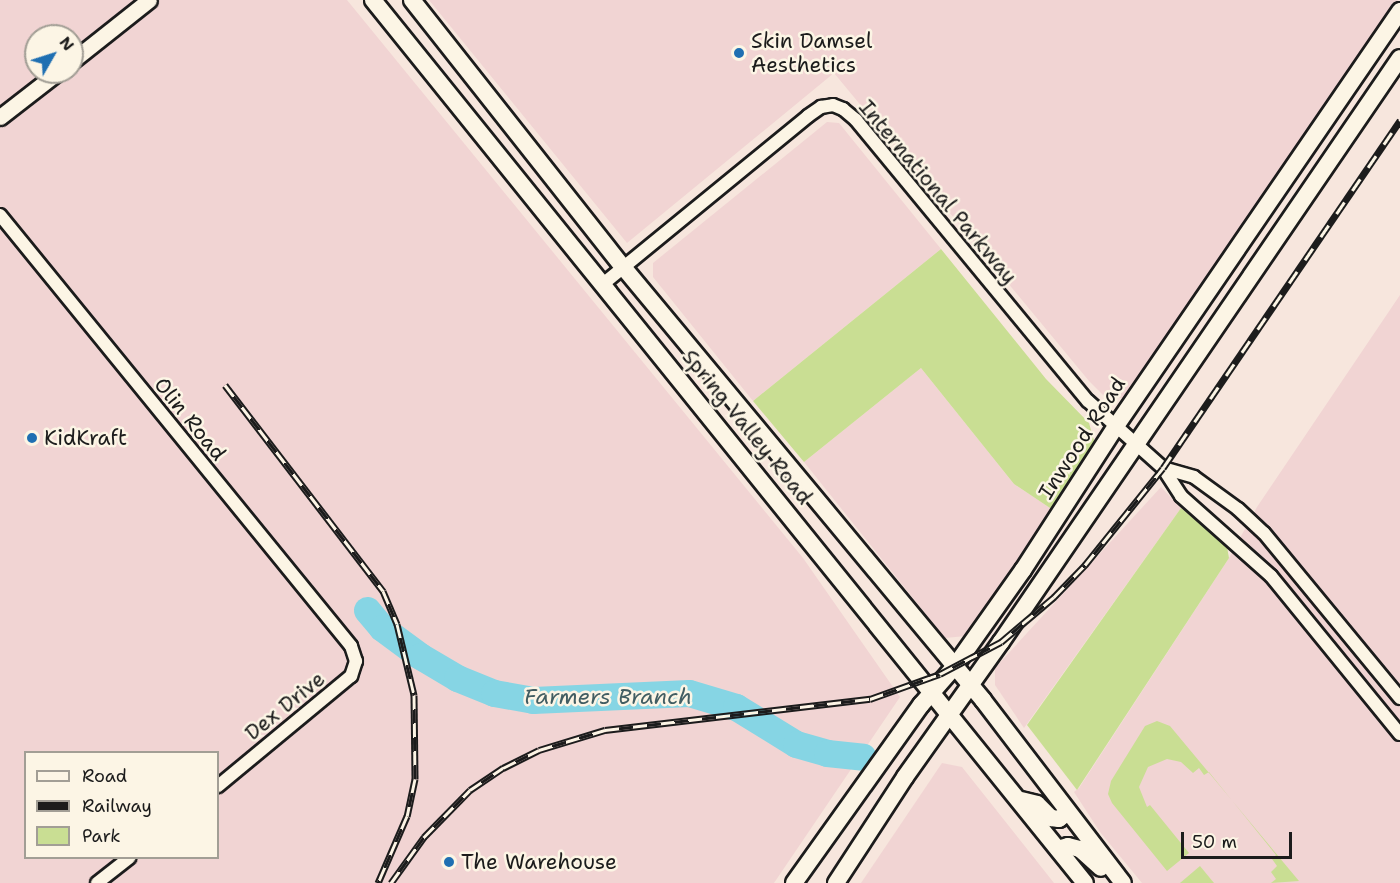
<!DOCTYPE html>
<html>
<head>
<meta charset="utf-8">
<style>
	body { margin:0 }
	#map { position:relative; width:1400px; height:883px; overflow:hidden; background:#f7e6dd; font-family:"Shantell Sans",sans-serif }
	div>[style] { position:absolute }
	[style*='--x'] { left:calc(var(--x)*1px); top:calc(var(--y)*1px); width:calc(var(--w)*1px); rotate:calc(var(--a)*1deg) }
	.built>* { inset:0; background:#f1d4d3 }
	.green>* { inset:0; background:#c9de93 }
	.river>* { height:27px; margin:-13.5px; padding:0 13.5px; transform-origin:13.5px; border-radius:13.5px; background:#86d5e4 }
	.roads { filter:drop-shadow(2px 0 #1c1c1c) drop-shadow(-2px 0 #1c1c1c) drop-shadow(0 2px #1c1c1c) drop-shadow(0 -2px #1c1c1c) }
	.minor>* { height:12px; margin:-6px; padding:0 6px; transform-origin:6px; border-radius:6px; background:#fcf5e5 }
	.tertiary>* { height:15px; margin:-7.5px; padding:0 7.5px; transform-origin:7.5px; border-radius:7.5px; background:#fcf5e5 }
	.secondary>* { height:16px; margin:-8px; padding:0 8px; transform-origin:8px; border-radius:8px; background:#fcf5e5 }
	.rail>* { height:7px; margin-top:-3.5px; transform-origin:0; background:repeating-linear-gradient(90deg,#fcf5e5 0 14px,#1c1c1c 0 28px); box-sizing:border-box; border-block:2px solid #1c1c1c }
	.dots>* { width:16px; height:16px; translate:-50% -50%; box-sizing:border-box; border:3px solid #fcf5e5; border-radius:50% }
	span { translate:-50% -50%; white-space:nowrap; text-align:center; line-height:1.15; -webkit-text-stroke:5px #fcf5e5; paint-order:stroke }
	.poi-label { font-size:21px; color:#1c1c1c }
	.left { translate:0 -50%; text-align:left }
	.street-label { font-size:21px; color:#1c1c1c }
	.water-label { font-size:22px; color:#415d62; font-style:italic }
	.legend { position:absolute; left:24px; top:751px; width:195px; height:108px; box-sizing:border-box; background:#fcf5e5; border:2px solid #a29e95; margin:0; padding:8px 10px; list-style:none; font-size:18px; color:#1c1c1c }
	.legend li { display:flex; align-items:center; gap:12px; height:30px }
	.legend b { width:30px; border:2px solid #a29e95 }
	.north { position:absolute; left:24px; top:24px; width:60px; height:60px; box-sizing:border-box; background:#fcf5e5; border:2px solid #a29e95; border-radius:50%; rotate:51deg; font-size:16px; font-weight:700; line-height:24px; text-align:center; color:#1c1c1c }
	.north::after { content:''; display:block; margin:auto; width:21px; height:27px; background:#1f6fb2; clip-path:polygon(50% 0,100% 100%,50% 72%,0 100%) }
	.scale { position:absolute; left:1181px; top:832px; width:111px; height:27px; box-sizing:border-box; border:3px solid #1c1c1c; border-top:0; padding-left:8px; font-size:18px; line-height:21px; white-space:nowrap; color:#1c1c1c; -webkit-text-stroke:4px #fcf5e5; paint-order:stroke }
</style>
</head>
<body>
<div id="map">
	<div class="built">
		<div style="clip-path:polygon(evenodd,0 0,347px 0,803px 558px,900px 697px,774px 883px,0 883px,0 0,36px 36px,72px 36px,72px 72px,36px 72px,36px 36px,0 0,26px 752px,218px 752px,218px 858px,26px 858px,26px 752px)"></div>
		<div style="clip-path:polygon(429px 0,1398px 0,1303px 145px,1129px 398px,1106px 398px,1089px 381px,834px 73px,627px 243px)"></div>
		<div style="clip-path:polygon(827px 122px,839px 123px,941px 249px,753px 401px,653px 277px,653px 263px)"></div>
		<div style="clip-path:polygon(1400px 295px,1400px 883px,1142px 883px,1100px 832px,1074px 792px,1079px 788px,1229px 558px,1257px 507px)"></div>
		<div style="clip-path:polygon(921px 368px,1014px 484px,1053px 510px,966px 636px,945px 638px,804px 462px)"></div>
		<div style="clip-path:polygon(1161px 487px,1181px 508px,1024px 728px,995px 685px,995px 668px)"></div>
		<div style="clip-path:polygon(942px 763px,962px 767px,1054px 883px,861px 883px)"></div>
	</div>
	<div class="green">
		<div style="clip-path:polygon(941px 249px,1046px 379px,1089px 423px,1095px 444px,1053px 510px,1014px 484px,921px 368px,804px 462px,753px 401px)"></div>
		<div style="clip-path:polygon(1181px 508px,1227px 547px,1229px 558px,1077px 790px,1027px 725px)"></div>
		<div style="clip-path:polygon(1157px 721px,1170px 726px,1299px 881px,1271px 883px,1276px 879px,1271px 872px,1277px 866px,1272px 859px,1276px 855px,1209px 772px,1204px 775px,1199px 768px,1193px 773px,1181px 762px,1167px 759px,1148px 767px,1139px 787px,1147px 807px,1150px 805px,1189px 853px,1167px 871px,1112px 803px,1108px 794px,1111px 781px,1145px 726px)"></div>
		<div style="clip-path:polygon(1200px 866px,1214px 883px,1180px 883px)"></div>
	</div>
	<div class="river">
		<div style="--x:367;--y:610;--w:23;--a:50"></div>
		<div style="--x:382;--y:628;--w:47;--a:36.4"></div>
		<div style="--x:420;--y:656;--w:43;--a:30.7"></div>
		<div style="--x:457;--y:678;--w:40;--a:22"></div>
		<div style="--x:494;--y:693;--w:40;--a:10"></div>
		<div style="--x:533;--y:700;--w:156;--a:-2.6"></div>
		<div style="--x:689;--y:693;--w:49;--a:16.6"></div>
		<div style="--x:736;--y:707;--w:70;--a:31.7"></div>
		<div style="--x:796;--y:744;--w:32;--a:16"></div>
		<div style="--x:827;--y:753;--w:36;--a:6"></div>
	</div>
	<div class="roads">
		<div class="minor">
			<div style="--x:0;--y:215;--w:556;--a:50.84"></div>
			<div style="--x:351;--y:646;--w:16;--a:72"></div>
			<div style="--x:356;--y:661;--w:16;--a:108"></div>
			<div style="--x:351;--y:676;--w:173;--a:140.4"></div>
			<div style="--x:603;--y:284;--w:265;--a:-39.3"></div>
			<div style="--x:808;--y:116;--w:16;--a:-35"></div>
			<div style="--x:821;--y:107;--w:12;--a:-9"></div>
			<div style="--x:833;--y:105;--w:11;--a:22"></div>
			<div style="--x:843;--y:109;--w:17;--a:40"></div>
			<div style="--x:856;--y:120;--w:364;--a:50.5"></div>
			<div style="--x:1088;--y:401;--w:101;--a:41.8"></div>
			<div style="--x:1163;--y:468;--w:33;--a:57"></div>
			<div style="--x:1181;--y:496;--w:120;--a:41.6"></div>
			<div style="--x:1271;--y:576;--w:204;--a:50.8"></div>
			<div style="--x:1163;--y:468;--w:32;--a:16"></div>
			<div style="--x:1194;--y:477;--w:54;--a:36"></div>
			<div style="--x:1238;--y:509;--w:35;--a:43"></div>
			<div style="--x:1264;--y:533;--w:214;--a:50.5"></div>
			<div style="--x:97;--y:883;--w:41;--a:-38"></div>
		</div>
		<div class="tertiary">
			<div style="--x:72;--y:61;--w:98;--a:-38.4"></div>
			<div style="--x:0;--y:117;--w:73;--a:-37.8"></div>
		</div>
		<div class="secondary">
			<div style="--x:373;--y:0;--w:1134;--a:51.12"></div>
			<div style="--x:412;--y:0;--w:342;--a:51.7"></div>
			<div style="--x:624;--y:268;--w:562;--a:50.27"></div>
			<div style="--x:983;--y:700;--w:230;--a:52.6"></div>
			<div style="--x:1021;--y:800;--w:16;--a:14"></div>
			<div style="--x:1037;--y:804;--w:20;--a:45"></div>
			<div style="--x:1051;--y:818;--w:8;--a:7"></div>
			<div style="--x:1059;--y:819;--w:11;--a:-38"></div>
			<div style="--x:1058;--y:849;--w:10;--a:-17"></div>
			<div style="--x:1068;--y:846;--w:12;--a:14"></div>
			<div style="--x:1080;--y:849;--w:28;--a:42"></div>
			<div style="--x:794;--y:883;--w:219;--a:-54.5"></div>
			<div style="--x:921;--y:705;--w:52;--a:-48.9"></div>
			<div style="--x:955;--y:666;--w:118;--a:-54.7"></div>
			<div style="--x:1023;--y:570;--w:171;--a:-57.1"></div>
			<div style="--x:1116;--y:426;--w:503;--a:-55.61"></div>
			<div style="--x:836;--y:883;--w:126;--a:-56.9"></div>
			<div style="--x:905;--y:777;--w:166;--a:-54.6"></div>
			<div style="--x:1001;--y:642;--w:707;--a:-55.66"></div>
		</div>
	</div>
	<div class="rail">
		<div style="--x:225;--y:385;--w:260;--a:52.5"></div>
		<div style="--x:383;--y:591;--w:36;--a:67"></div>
		<div style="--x:397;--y:624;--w:73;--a:76.5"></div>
		<div style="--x:414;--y:695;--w:84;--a:89.3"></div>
		<div style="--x:415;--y:779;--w:38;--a:102"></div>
		<div style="--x:407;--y:816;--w:73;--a:113.4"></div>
		<div style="--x:391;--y:883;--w:57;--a:-54.3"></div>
		<div style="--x:424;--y:837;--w:66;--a:-45.6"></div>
		<div style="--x:470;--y:790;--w:40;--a:-34"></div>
		<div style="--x:503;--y:768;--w:40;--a:-26.6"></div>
		<div style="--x:539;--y:750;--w:69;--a:-16.9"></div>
		<div style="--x:605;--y:730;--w:267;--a:-6.7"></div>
		<div style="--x:870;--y:699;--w:74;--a:-19.7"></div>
		<div style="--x:940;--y:674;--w:69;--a:-27.7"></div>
		<div style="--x:1001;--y:642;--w:70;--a:-40.3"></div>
		<div style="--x:1054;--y:597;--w:45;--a:-45.9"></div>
		<div style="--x:1085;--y:565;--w:124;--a:-51.2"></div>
		<div style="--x:1163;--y:468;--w:421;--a:-55.7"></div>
	</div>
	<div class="dots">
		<div style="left:739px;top:53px;background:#1f6fb2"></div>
		<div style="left:32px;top:438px;background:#1f6fb2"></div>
		<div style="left:449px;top:862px;background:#1f6fb2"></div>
	</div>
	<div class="poi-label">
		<span class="left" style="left:751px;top:53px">Skin Damsel<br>Aesthetics</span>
		<span class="left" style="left:44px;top:438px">KidKraft</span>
		<span class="left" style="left:461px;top:862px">The Warehouse</span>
	</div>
	<div class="street-label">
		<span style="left:938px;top:192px;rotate:50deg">International Parkway</span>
		<span style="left:190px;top:419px;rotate:51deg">Olin Road</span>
		<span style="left:747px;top:427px;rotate:51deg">Spring Valley Road</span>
		<span style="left:1082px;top:438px;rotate:-57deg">Inwood Road</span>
		<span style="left:285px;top:706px;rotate:-39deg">Dex Drive</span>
	</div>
	<div class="water-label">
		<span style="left:608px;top:697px">Farmers Branch</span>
	</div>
	<ul class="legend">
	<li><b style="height:8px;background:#fcf5e5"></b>Road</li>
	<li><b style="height:8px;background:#1c1c1c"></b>Railway</li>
	<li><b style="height:16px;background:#c9de93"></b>Park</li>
	</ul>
	<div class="north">N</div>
	<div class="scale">50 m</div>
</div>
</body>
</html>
